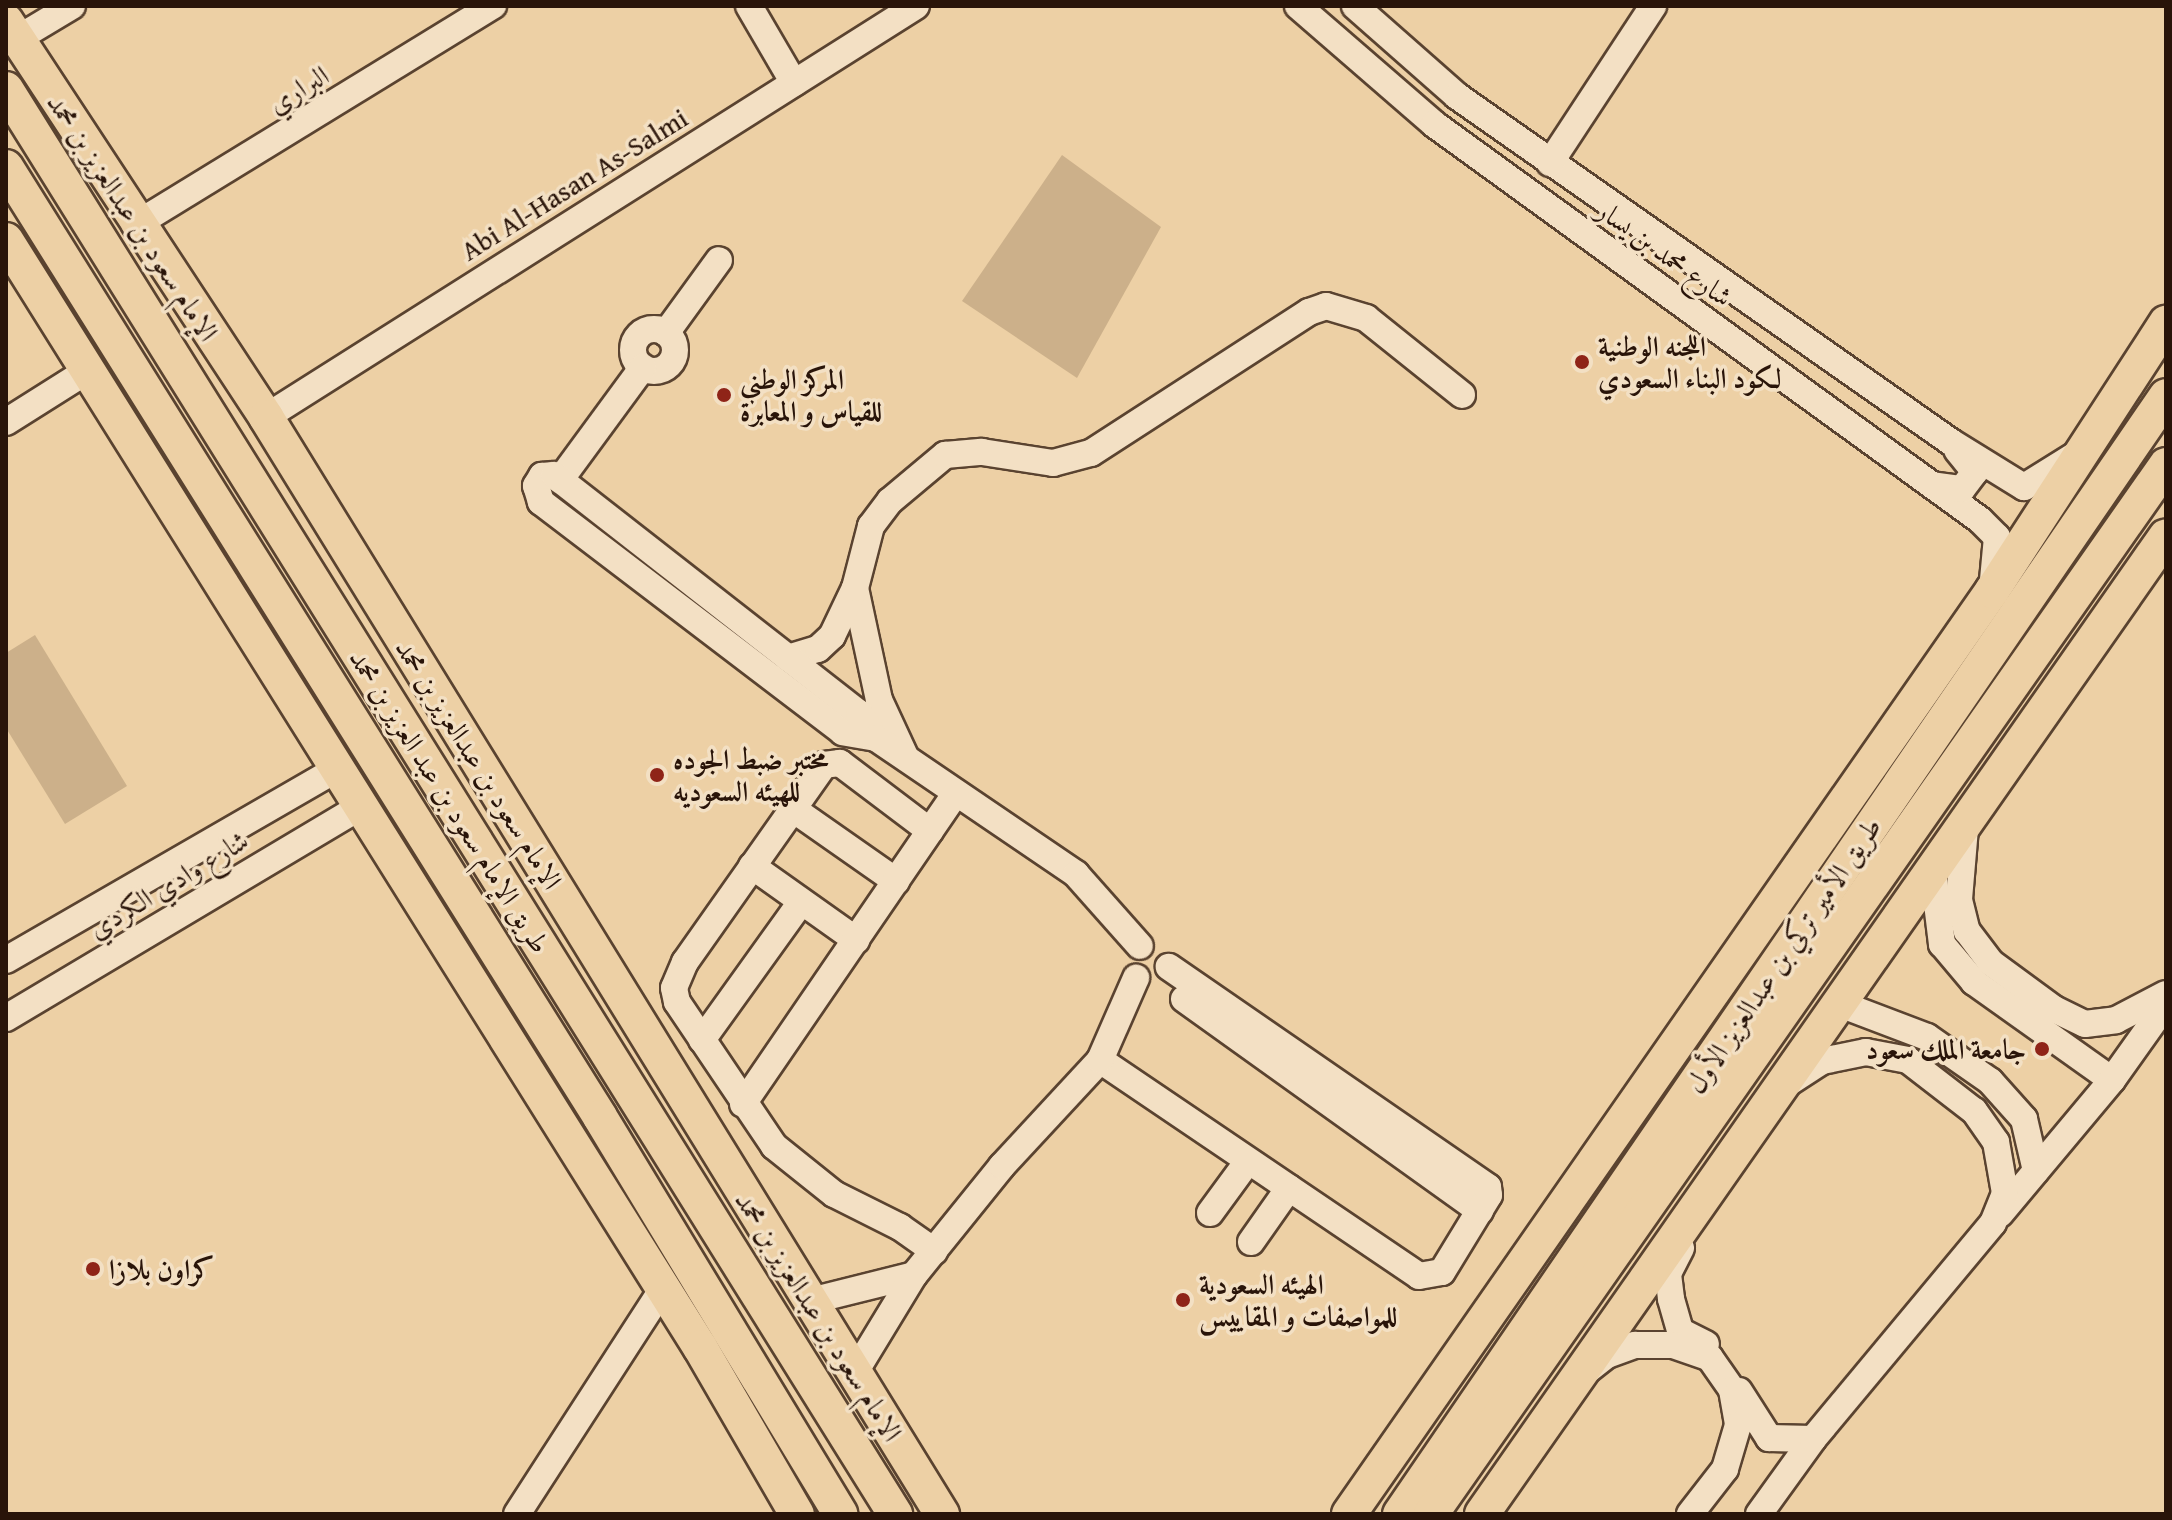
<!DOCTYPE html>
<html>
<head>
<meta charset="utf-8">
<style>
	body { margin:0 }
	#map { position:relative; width:2172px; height:1520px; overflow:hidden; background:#edd0a5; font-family:"Gentium Book Plus",Amiri,serif }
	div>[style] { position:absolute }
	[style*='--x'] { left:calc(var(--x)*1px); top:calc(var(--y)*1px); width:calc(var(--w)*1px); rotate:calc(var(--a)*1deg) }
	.green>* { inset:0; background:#ccb08a }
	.roads { filter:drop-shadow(2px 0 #5a4330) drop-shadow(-2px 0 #5a4330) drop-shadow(0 2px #5a4330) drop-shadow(0 -2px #5a4330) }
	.minor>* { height:26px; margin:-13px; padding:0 13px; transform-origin:13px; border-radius:13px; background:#f3e0c4 }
	.minor>.ring { margin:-13px; padding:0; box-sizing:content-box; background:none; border:26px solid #f3e0c4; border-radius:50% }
	.major>* { height:34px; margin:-17px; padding:0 17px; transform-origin:17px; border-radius:17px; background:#edd0a5 }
	.dots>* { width:22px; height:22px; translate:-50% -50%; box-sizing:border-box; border:4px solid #f3e0c4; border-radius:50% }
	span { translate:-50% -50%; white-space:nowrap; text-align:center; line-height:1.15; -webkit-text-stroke:7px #f3e0c4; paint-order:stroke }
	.street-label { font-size:28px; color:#291409 }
	.poi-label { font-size:28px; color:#291409; font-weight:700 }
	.left { translate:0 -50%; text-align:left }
	.right { translate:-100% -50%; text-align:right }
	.frame { position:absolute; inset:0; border:8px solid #291409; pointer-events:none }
</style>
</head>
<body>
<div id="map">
	<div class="green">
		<div style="clip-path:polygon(1062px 155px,1161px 227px,1077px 378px,962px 301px)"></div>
		<div style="clip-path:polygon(35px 635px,127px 786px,65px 824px,6px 728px,6px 653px)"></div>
	</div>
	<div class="roads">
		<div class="minor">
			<div style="--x:749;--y:6;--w:89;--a:59.7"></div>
			<div style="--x:1298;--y:6;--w:180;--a:40.9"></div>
			<div style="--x:1434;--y:124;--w:674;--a:35.95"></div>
			<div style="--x:1980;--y:520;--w:24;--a:45"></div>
			<div style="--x:1997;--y:537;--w:54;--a:95.3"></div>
			<div style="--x:1355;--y:6;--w:136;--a:41.4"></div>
			<div style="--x:1457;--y:96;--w:603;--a:35.01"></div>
			<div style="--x:1951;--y:442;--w:86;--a:31.7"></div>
			<div style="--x:2024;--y:487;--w:59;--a:-31.8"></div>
			<div style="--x:17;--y:39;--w:64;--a:-31"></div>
			<div style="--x:1550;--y:163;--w:188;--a:-56.7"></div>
			<div style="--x:135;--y:225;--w:420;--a:-31.5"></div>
			<div class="ring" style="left:633px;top:329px;width:16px;height:16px"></div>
			<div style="--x:666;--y:333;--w:90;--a:-54"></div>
			<div style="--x:266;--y:417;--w:769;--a:-32.31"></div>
			<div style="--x:6;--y:422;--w:96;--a:-32.2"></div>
			<div style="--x:560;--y:480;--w:140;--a:-53.7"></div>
			<div style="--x:1932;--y:485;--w:30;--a:8"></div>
			<div style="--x:1962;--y:489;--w:21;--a:-53"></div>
			<div style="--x:1975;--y:472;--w:28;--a:-129"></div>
			<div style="--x:855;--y:588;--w:115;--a:77.9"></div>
			<div style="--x:879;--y:700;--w:62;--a:65.1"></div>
			<div style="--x:788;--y:658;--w:31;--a:-17"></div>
			<div style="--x:818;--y:649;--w:19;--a:-43"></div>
			<div style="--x:832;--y:636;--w:53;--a:-64.4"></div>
			<div style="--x:855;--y:588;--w:64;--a:-75.5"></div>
			<div style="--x:871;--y:526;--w:31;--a:-53"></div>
			<div style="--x:890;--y:501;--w:72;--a:-39.9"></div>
			<div style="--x:945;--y:455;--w:37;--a:-5"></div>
			<div style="--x:982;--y:452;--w:72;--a:8.8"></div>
			<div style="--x:1053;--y:463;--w:39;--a:-15"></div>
			<div style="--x:1091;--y:453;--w:260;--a:-32.9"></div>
			<div style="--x:1309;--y:312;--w:18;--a:-19"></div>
			<div style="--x:1326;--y:306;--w:42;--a:16.7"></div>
			<div style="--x:1366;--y:318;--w:123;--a:38.7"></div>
			<div style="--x:876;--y:738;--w:34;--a:-170"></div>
			<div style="--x:843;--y:732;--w:380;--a:-142.7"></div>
			<div style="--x:541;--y:502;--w:17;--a:-107"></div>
			<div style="--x:536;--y:486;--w:12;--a:-59"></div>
			<div style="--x:542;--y:476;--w:12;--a:-5"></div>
			<div style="--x:554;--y:475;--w:387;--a:38"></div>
			<div style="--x:859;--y:713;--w:30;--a:56"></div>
			<div style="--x:876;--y:738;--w:242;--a:34.2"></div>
			<div style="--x:1076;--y:874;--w:96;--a:48.4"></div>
			<div style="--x:793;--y:809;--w:126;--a:35"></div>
			<div style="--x:1965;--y:828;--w:72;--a:94.8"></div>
			<div style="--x:1959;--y:900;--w:32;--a:76"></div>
			<div style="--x:1967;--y:931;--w:39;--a:53"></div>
			<div style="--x:1990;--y:962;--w:79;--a:36.3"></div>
			<div style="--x:2054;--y:1009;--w:34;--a:26"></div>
			<div style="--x:2085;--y:1024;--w:31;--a:-7"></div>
			<div style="--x:2116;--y:1020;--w:56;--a:-27.5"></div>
			<div style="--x:930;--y:831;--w:113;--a:-142.9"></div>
			<div style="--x:840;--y:763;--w:16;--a:173"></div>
			<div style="--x:824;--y:765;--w:241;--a:125.2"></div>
			<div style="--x:685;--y:962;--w:28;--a:113"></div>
			<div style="--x:674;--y:988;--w:14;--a:78"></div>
			<div style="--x:677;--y:1002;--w:174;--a:56"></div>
			<div style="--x:774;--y:1146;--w:77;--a:38.7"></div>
			<div style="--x:834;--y:1194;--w:74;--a:26.6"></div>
			<div style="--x:900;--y:1227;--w:42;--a:35.2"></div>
			<div style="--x:752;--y:866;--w:128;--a:35.4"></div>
			<div style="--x:1933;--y:871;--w:74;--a:83"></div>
			<div style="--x:1942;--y:944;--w:50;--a:49.9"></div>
			<div style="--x:1974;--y:982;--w:169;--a:35.4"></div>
			<div style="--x:6;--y:960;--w:384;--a:-30"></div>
			<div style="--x:1184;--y:999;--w:364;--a:35.6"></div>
			<div style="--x:1840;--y:1004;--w:93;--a:20.8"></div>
			<div style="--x:1927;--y:1037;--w:77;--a:34.9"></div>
			<div style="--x:1990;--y:1081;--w:51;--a:48.2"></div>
			<div style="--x:2024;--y:1119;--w:53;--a:77"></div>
			<div style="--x:6;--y:1018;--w:416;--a:-30.8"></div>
			<div style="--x:702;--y:1040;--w:170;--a:-54.3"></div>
			<div style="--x:1100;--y:1060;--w:385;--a:34.1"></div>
			<div style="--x:1419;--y:1276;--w:23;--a:-10"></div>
			<div style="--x:1442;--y:1272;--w:90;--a:-58.6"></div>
			<div style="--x:1489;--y:1195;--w:8;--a:-97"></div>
			<div style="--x:1488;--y:1187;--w:388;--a:-145.4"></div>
			<div style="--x:743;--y:1104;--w:377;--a:-55.6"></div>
			<div style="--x:1210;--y:1213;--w:64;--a:-53.8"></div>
			<div style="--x:2000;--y:1214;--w:175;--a:-50.1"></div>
			<div style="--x:2112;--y:1080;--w:93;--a:-54.6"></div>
			<div style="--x:1251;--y:1242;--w:66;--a:-54.9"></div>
			<div style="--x:1681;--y:1248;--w:29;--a:117"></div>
			<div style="--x:1668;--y:1274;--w:25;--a:83"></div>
			<div style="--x:1671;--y:1299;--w:33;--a:74"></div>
			<div style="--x:1680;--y:1331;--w:29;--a:27"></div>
			<div style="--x:810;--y:1301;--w:107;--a:-14"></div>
			<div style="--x:1589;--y:1369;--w:23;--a:-38"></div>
			<div style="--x:1607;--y:1355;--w:30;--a:-20"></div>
			<div style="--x:1635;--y:1345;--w:38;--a:0"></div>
			<div style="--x:1673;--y:1345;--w:39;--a:19"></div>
			<div style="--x:1710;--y:1358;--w:39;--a:55"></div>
			<div style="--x:1732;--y:1390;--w:36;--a:80"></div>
			<div style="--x:1738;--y:1425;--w:46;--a:106.5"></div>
			<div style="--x:1725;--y:1469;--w:57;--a:127.9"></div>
			<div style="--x:855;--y:1372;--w:114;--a:-58.7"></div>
			<div style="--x:914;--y:1275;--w:140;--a:-51.1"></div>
			<div style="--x:1002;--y:1166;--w:144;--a:-47.2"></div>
			<div style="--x:1100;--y:1060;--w:90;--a:-66.3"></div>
			<div style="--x:1739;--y:1391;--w:56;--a:57.4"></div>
			<div style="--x:1769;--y:1438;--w:44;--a:1.3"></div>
			<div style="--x:517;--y:1514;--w:267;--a:-57.1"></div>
			<div style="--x:1759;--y:1514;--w:92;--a:-54.2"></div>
			<div style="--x:1813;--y:1439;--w:281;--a:-50.2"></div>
			<div style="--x:1993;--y:1223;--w:32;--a:-68"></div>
			<div style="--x:2005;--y:1193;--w:52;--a:-100"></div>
			<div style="--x:1996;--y:1142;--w:38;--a:-125"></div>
			<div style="--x:1974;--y:1111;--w:83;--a:-142.3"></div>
			<div style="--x:1908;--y:1060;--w:43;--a:-169.2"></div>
			<div style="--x:1866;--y:1052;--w:45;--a:168.4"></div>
			<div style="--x:1822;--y:1061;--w:40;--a:147.1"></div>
		</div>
		<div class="major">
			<div style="--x:6;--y:21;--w:474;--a:56.7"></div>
			<div style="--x:266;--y:417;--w:1289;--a:58.36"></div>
			<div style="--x:6;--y:89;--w:1680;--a:58.04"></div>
			<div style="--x:6;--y:167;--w:1120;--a:57.98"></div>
			<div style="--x:600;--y:1117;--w:464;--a:58.8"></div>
			<div style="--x:6;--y:240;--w:1307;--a:57.92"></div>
			<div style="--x:700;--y:1347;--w:193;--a:59.9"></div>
			<div style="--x:1349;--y:1514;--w:1125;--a:-55.14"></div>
			<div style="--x:1992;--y:591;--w:320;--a:-57"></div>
			<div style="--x:1400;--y:1514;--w:1355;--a:-55.58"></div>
			<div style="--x:1431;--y:1514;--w:1281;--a:-54.98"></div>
			<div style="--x:1482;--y:1514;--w:1193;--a:-55.03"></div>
		</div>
	</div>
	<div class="dots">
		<div style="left:1582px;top:362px;background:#8f2418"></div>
		<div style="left:724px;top:395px;background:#8f2418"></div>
		<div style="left:657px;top:775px;background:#8f2418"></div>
		<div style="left:2042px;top:1049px;background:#8f2418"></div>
		<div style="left:93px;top:1269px;background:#8f2418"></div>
		<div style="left:1183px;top:1300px;background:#8f2418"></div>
	</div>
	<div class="street-label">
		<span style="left:298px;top:89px;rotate:-31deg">البراري</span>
		<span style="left:574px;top:184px;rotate:-32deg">Abi Al-Hasan As-Salmi</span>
		<span style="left:133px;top:217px;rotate:57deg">الإمام سعود بن عبدالعزيز بن محمد</span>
		<span style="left:1665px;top:253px;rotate:36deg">شارع محمد بن يسار</span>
		<span style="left:479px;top:764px;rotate:58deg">الإمام سعود بن عبدالعزيز بن محمد</span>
		<span style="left:450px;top:801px;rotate:58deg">طريق الإمام سعود بن عبد العزيز بن محمد</span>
		<span style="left:168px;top:884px;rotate:-31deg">شارع وادي الكردي</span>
		<span style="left:1783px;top:955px;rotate:-56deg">طريق الأمير تركي بن عبدالعزيز الأول</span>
		<span style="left:819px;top:1316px;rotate:58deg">الإمام سعود بن عبدالعزيز بن محمد</span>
	</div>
	<div class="poi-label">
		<span class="left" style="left:1598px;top:362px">اللجنه الوطنية<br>لكود البناء السعودي</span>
		<span class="left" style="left:740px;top:395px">المركز الوطني<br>للقياس و المعابرة</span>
		<span class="left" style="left:673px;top:775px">مختبر ضبط الجوده<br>للهيئه السعوديه</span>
		<span class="right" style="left:2026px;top:1049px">جامعة الملك سعود</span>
		<span class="left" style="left:109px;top:1269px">كراون بلازا</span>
		<span class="left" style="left:1199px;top:1300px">الهيئه السعودية<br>للمواصفات و المقاييس</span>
	</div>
	<div class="frame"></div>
</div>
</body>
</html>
